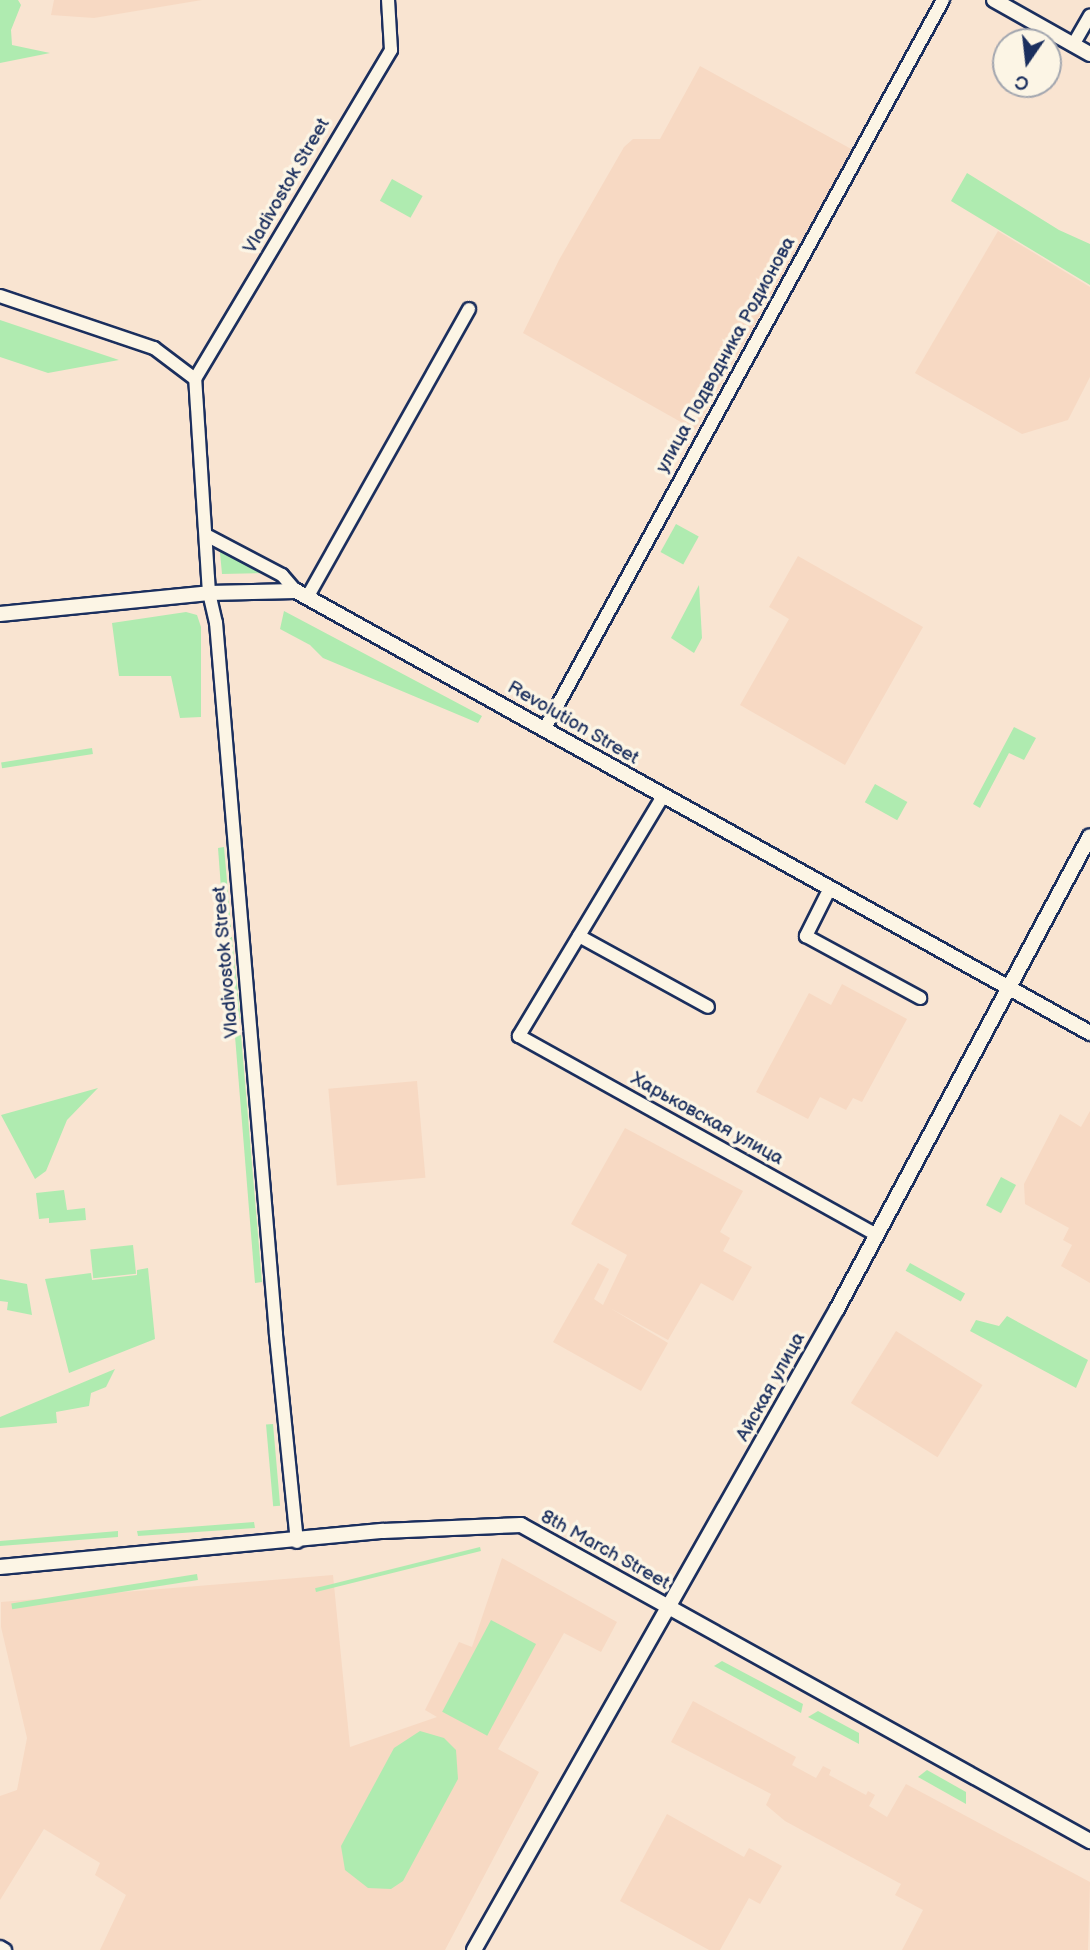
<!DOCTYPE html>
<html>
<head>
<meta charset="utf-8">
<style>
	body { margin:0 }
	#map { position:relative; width:1090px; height:1950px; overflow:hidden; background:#f9e4d1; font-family:"Balsamiq Sans",sans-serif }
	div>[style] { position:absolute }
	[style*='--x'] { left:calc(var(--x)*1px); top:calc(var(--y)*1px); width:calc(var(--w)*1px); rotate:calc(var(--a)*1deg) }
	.built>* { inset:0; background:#f7d9c3; transform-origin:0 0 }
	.green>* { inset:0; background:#afebb0; transform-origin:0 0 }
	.roads { filter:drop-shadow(2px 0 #1b2f5e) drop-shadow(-2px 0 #1b2f5e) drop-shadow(0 2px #1b2f5e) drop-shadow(0 -2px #1b2f5e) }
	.minor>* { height:12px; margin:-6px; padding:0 6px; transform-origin:6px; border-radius:6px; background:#fcf5e5 }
	.major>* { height:14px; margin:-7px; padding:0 7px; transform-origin:7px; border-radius:7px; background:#fcf5e5 }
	span { translate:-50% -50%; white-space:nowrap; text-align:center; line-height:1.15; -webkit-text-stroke:7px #fcf5e5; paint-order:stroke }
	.street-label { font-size:19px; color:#1b2f5e }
	.north { position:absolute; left:992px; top:28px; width:70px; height:70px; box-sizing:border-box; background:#fcf5e5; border:2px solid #a2a6af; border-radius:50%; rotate:194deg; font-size:19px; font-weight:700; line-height:28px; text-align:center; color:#1b2f5e }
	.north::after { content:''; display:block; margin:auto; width:24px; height:32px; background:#1b2f5e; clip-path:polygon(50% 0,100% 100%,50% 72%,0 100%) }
</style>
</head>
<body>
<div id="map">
	<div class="built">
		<div style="clip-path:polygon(54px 0,202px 0,94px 18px,51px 15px)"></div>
		<div style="clip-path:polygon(700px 66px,853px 150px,695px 430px,523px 333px,559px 260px,624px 147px,633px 139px,660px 139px)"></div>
		<div style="clip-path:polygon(998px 231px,1090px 287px,1090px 377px,1068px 420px,1022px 434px,915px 373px)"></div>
		<div style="clip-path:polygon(798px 556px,923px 627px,845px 765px,740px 705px,789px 619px,769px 607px)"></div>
		<div style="clip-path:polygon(842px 984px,907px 1019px,862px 1102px,853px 1098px,846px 1110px,820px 1097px,808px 1119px,756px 1092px,809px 993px,831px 1005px)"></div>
		<div style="left:417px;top:1081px;width:97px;height:89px;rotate:85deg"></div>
		<div style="clip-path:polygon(1090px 1111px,1090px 1283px,1061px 1266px,1072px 1245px,1063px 1240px,1069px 1228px,1025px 1204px,1024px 1184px,1060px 1114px,1081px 1127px)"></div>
		<div style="clip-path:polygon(625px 1128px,743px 1191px,720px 1232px,730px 1238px,723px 1251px,752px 1267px,733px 1301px,701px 1283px,668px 1340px,610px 1308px,668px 1343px,641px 1391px,553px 1342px,598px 1263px,609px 1269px,594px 1299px,603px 1305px,627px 1255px,571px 1224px)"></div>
		<div style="left:896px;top:1331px;width:102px;height:85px;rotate:32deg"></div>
		<div style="clip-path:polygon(502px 1558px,617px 1622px,601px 1652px,564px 1633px,498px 1749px,539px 1772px,445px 1950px,100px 1950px,126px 1895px,95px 1875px,100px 1863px,44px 1829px,0 1900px,0 1796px,17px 1790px,27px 1738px,1px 1627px,1px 1602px,333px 1575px,350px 1747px,437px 1717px,425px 1710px,459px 1642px,472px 1647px)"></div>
		<div style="clip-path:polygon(693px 1701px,796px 1757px,792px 1765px,816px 1778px,823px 1766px,831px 1770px,829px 1775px,866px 1795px,868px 1791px,875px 1795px,869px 1806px,887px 1817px,906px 1784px,1090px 1882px,1088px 1950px,902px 1950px,923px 1910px,895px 1895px,901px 1884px,785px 1821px,766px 1805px,771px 1794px,671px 1742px)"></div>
		<div style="clip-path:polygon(667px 1814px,744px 1857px,749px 1848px,782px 1866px,760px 1904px,749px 1898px,720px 1950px,709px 1950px,620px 1901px)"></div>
	</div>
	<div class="green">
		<div style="clip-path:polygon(0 0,18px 0,21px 5px,11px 30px,12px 45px,50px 53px,0 63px)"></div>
		<div style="clip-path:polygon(967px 173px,1059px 230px,1090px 244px,1090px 285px,951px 201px)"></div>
		<div style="left:392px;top:179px;width:35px;height:25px;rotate:29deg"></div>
		<div style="clip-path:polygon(0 320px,119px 360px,48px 373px,0 357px)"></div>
		<div style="left:676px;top:524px;width:26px;height:32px;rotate:29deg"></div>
		<div style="clip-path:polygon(219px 542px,272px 573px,222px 574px)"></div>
		<div style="clip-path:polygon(699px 585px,702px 638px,694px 653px,671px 638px)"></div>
		<div style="clip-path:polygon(284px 611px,482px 716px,478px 723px,323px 658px,310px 645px,280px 629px)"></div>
		<div style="clip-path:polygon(186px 612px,197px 615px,201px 627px,201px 717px,180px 718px,171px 676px,119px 676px,112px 623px)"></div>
		<div style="clip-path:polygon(1014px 727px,1036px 738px,1024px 760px,1009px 753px,980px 808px,973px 804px)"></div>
		<div style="left:92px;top:748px;width:6px;height:92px;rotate:81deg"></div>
		<div style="left:875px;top:784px;width:37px;height:21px;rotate:29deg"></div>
		<div style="clip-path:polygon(224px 847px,231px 927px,224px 928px,218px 848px)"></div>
		<div style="left:232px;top:937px;width:82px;height:7px;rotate:84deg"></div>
		<div style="clip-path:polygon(241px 1035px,262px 1282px,255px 1283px,235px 1036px)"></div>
		<div style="clip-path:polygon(98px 1088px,67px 1120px,46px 1171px,35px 1179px,1px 1115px)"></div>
		<div style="left:1001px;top:1177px;width:17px;height:32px;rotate:28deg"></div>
		<div style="clip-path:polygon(64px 1190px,67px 1210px,85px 1208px,86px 1220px,49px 1223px,49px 1218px,39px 1219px,36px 1193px)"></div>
		<div style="left:133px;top:1245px;width:29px;height:43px;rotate:84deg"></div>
		<div style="left:910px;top:1263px;width:63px;height:9px;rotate:29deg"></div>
		<div style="clip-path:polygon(148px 1268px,155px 1339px,69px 1373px,45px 1279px,91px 1273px,92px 1280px,137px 1275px,137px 1270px)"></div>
		<div style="clip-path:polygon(0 1279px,27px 1284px,32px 1315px,7px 1310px,8px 1302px,0 1301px)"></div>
		<div style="clip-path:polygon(1007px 1316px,1088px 1360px,1076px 1388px,970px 1331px,976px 1320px,999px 1326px)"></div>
		<div style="clip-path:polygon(115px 1369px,106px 1387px,91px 1393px,89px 1406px,56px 1412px,57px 1423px,0 1428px,0 1417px)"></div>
		<div style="left:273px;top:1424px;width:82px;height:7px;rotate:85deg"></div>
		<div style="clip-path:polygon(254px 1522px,255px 1528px,138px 1536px,137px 1531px)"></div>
		<div style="clip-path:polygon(118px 1531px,118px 1537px,0 1546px,0 1541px)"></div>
		<div style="left:480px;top:1547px;width:4px;height:170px;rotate:76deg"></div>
		<div style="left:197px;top:1574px;width:6px;height:188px;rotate:81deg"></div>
		<div style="left:491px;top:1620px;width:51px;height:104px;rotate:28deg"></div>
		<div style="clip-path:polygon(722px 1661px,803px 1704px,801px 1713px,714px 1666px)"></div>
		<div style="clip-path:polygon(818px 1711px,859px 1733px,859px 1744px,808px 1717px)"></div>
		<div style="clip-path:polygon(420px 1731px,444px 1738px,456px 1750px,458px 1779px,403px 1881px,391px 1889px,368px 1888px,345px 1870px,341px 1846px,394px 1748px)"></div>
		<div style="clip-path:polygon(927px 1770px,966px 1792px,966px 1804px,918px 1777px)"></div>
	</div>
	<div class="roads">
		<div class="minor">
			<div style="--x:1073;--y:45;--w:34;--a:-60"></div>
			<div style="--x:0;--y:296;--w:163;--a:18.7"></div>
			<div style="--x:154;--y:348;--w:51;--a:37.1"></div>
			<div style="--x:206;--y:535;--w:86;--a:27.8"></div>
			<div style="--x:282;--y:575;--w:21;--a:49"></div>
			<div style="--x:308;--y:596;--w:329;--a:-60.7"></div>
			<div style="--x:544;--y:730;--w:832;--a:-61.34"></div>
			<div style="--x:663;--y:796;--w:280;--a:121"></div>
			<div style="--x:519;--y:1036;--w:409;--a:29.1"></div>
			<div style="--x:830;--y:888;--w:54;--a:116.6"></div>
			<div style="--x:806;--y:936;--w:130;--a:28.5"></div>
			<div style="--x:579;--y:936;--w:147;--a:28.8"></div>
			<div style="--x:297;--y:1542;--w:209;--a:-95.8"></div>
			<div style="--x:276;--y:1334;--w:714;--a:-94.82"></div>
			<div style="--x:216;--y:623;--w:31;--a:-103"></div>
			<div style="--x:209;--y:593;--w:214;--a:-93.7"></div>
			<div style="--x:195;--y:379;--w:383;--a:-59.2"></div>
			<div style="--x:391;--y:50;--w:50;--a:-93.4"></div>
			<div style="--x:0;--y:1947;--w:6;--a:31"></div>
		</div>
		<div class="major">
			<div style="--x:994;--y:0;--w:110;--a:29.4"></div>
			<div style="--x:0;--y:614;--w:210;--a:-5.7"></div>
			<div style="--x:209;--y:593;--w:87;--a:-1.3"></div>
			<div style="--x:296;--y:591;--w:909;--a:29.1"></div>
			<div style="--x:0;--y:1567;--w:385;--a:-5.4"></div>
			<div style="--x:383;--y:1531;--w:138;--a:-2.5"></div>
			<div style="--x:521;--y:1525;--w:651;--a:29.05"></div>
			<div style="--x:474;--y:1950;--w:737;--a:-60.48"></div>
			<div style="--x:837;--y:1309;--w:536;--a:-61.86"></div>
		</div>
	</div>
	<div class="street-label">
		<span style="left:287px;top:186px;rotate:-60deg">Vladivostok Street</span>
		<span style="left:726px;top:355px;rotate:-61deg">улица Подводника Родионова</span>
		<span style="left:573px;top:723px;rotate:30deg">Revolution Street</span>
		<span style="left:226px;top:962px;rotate:-95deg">Vladivostok Street</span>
		<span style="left:707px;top:1119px;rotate:29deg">Харьковская улица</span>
		<span style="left:771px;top:1387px;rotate:-61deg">Айская улица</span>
		<span style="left:605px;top:1550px;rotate:29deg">8th March Street</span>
	</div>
	<div class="north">С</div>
</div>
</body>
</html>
